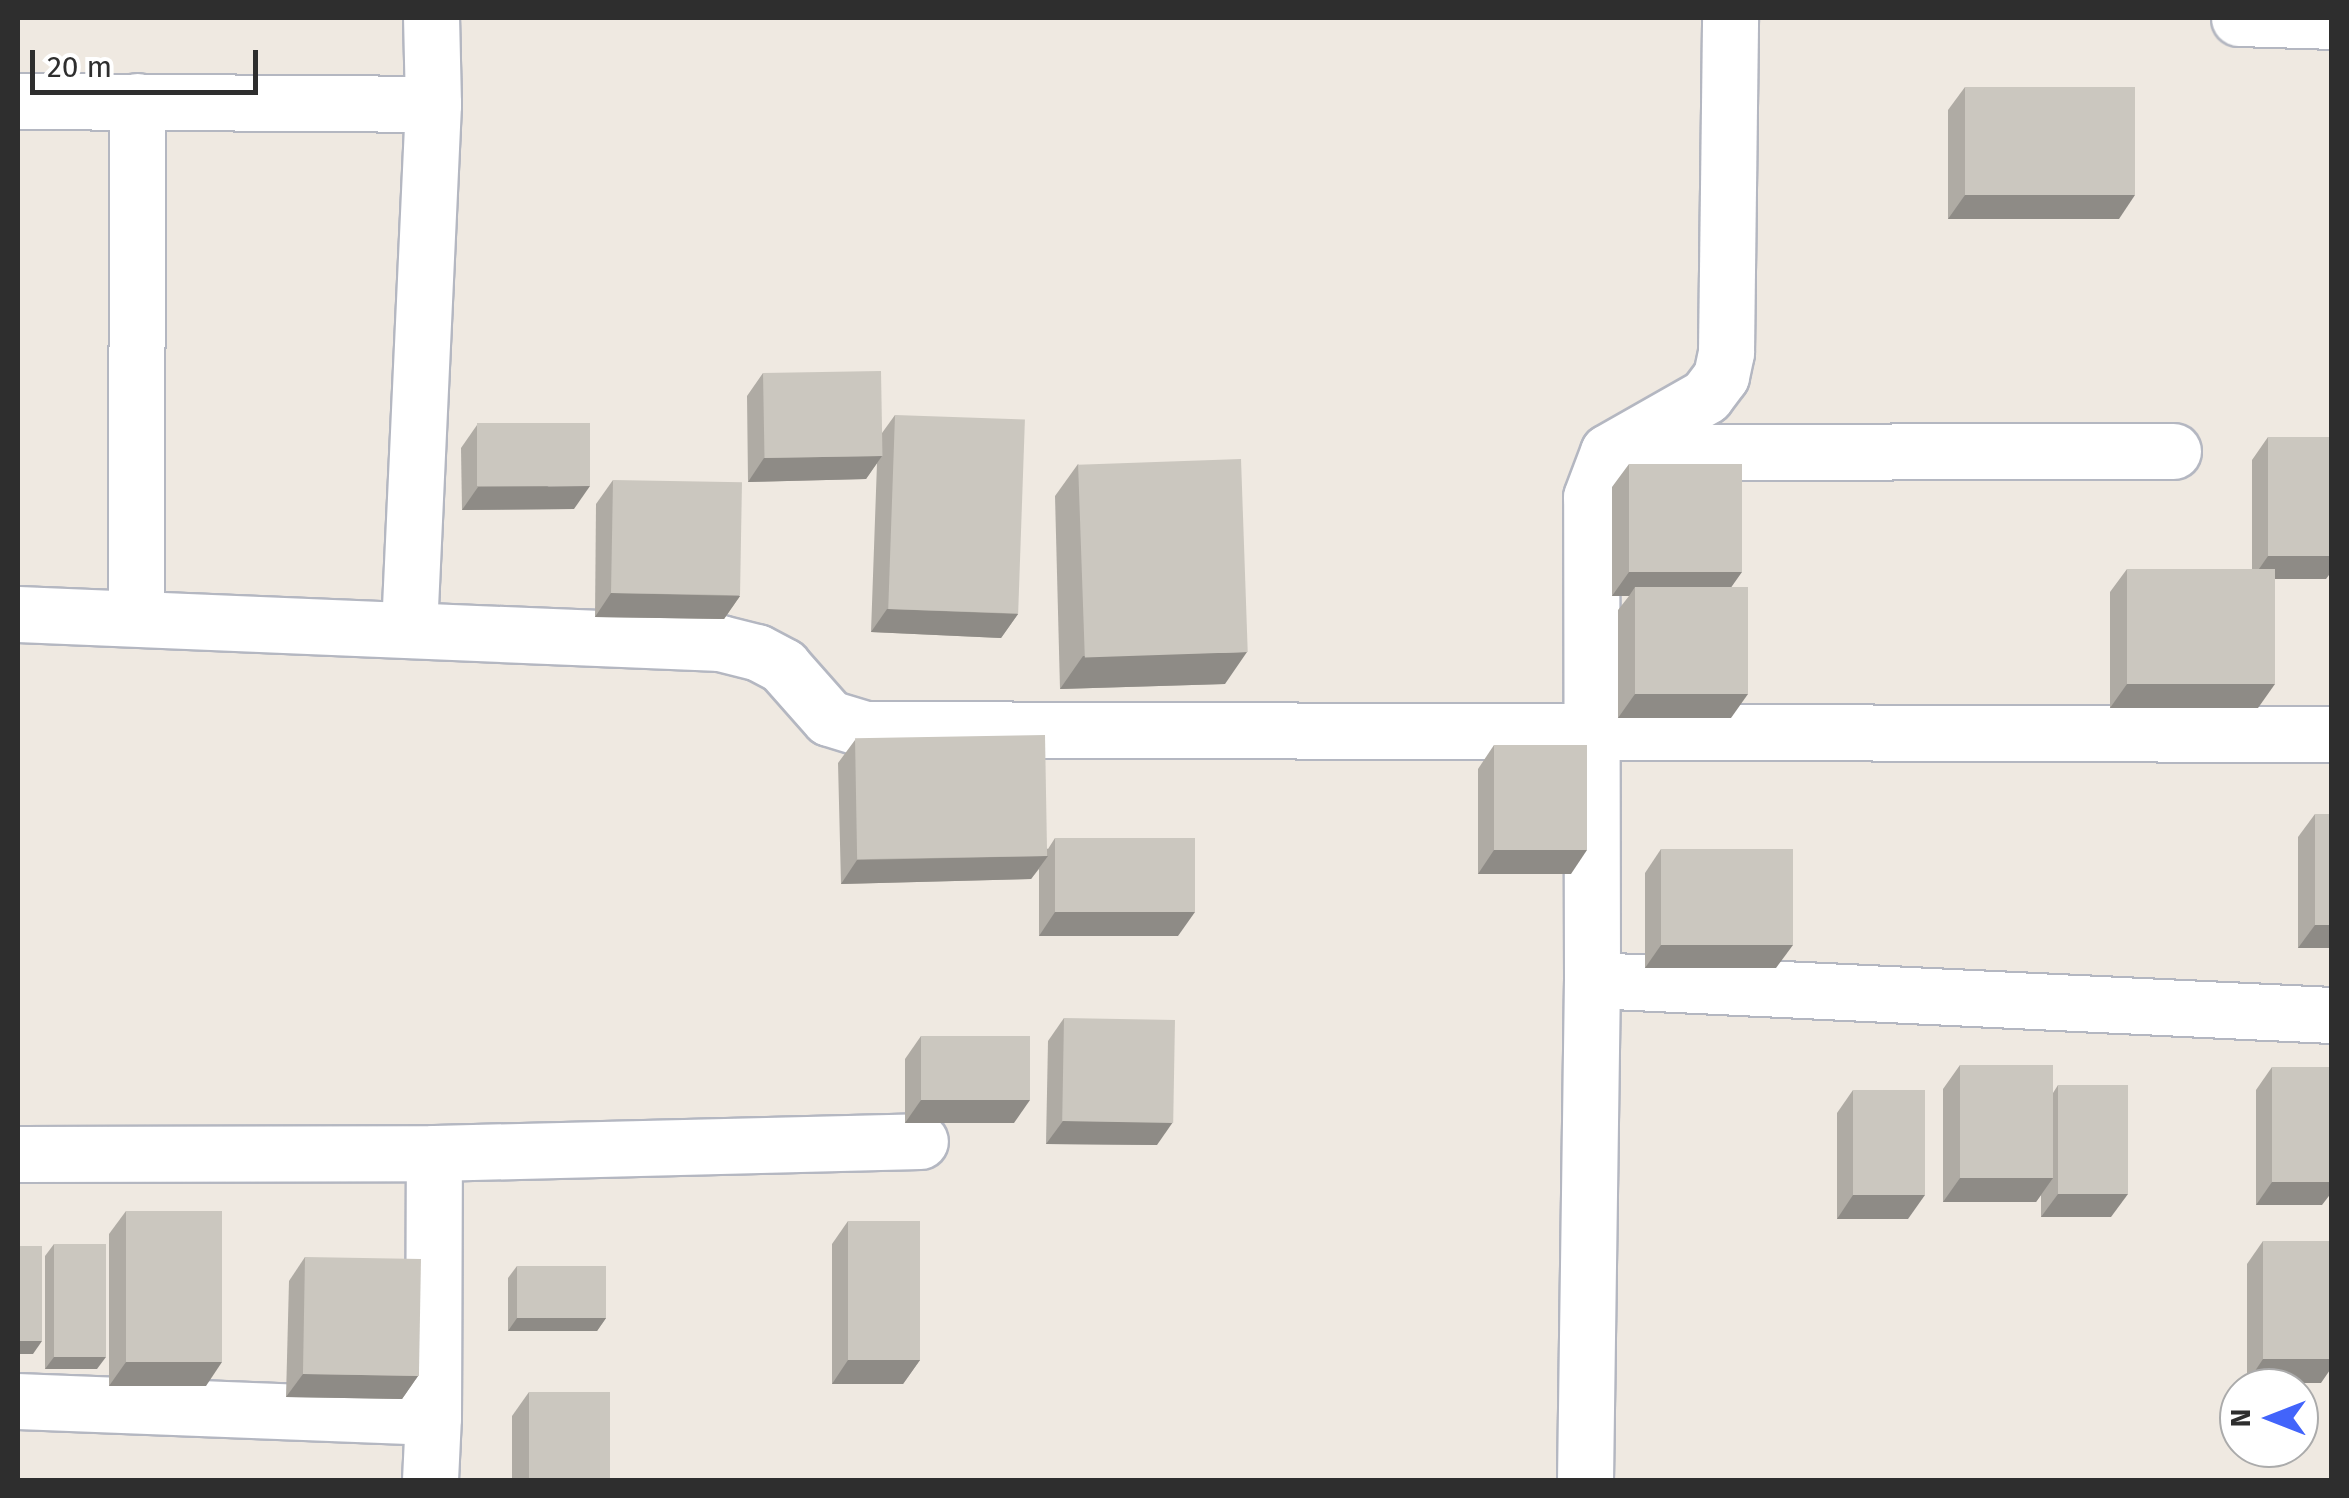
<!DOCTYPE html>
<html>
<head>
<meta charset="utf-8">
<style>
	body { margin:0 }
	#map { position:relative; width:2349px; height:1498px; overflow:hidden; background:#efe9e1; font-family:"Fira Sans",sans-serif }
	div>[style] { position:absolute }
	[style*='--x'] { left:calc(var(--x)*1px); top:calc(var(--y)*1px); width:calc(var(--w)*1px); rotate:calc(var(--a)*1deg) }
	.roads { filter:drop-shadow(2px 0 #b4b7c1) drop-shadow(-2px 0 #b4b7c1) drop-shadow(0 2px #b4b7c1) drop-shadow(0 -2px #b4b7c1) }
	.minor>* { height:55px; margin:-27.5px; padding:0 27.5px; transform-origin:27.5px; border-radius:27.5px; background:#fff }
	.wall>* { inset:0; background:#afaba4 }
	.shaded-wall>* { inset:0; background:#8e8b86 }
	.building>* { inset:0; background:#cbc7bf; transform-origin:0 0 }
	span { translate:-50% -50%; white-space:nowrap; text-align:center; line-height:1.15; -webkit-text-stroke:9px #fff; paint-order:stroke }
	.frame { position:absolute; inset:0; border:20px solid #2e2e2e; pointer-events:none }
	.north { position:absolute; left:2219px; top:1368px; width:100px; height:100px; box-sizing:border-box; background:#fff; border:2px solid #ababab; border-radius:50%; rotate:270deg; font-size:28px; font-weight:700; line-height:40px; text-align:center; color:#2e2e2e }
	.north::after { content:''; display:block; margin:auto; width:35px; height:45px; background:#4264fb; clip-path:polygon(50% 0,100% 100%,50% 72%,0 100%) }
	.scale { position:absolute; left:30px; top:50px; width:228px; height:45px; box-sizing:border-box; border:5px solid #2e2e2e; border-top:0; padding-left:12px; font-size:30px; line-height:35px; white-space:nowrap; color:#2e2e2e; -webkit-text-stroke:8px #fff; paint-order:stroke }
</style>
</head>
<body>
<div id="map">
	<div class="roads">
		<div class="minor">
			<div style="--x:2239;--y:18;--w:93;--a:1.8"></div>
			<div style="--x:18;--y:101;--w:415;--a:0.4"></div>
			<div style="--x:1611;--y:452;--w:562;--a:-0.1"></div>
			<div style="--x:18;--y:614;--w:703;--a:2.37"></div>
			<div style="--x:720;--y:643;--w:38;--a:14"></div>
			<div style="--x:757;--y:652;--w:30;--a:28"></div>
			<div style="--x:783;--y:666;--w:69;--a:48.5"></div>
			<div style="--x:829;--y:718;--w:39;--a:17"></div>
			<div style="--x:866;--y:729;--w:1466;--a:0.2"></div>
			<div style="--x:136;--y:618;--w:517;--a:-89.89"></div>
			<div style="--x:409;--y:629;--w:526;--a:-87.38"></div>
			<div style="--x:433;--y:104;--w:86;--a:-91.3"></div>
			<div style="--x:1592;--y:980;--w:741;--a:2.71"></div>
			<div style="--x:18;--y:1154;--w:416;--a:-0.1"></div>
			<div style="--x:434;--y:1153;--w:486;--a:-1.4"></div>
			<div style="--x:18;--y:1401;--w:415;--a:2.2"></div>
			<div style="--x:433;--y:1417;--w:264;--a:-89.8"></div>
			<div style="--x:430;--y:1480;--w:63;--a:-87.3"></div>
			<div style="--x:1585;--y:1480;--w:500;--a:-89.2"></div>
			<div style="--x:1592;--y:980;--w:483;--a:-90.1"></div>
			<div style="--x:1591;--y:497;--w:48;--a:-69.3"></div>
			<div style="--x:1608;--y:452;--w:113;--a:-29.7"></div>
			<div style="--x:1706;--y:396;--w:25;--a:-53"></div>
			<div style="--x:1721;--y:376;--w:25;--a:-78"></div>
			<div style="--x:1726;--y:352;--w:334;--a:-89.3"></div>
		</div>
	</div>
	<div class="wall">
		<div style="clip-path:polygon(1965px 87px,2119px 219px,1948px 219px,1948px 110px)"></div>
		<div style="clip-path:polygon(763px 373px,882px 433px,895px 415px,1018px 614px,1001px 638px,871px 632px,877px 463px,866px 479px,748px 482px,747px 396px)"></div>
		<div style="clip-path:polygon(477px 425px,574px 509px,462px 510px,461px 448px)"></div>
		<div style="clip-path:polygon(2268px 437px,2326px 579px,2275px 579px,2258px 708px,2110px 708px,2110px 592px,2127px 569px,2252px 569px,2252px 460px)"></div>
		<div style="clip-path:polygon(1078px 464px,1225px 684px,1060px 689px,1055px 496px)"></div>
		<div style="clip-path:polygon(1629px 464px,1731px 587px,1731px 718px,1618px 718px,1618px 610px,1629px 596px,1612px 596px,1612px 487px)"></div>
		<div style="clip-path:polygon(613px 480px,740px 596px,724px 619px,595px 617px,596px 504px)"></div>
		<div style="clip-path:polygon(855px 740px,1048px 849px,1055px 838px,1178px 936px,1039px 936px,1039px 869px,1031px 879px,841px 884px,838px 763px)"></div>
		<div style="clip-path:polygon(1494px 745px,1571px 874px,1478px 874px,1478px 769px)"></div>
		<div style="clip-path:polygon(2315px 814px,2332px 948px,2298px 948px,2298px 837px)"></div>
		<div style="clip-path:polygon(1661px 849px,1776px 968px,1645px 968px,1645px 873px)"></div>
		<div style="clip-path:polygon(1064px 1018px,1157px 1145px,1046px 1144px,1048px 1041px)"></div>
		<div style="clip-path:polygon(921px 1036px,1014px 1123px,905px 1123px,905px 1059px)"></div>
		<div style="clip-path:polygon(1960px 1065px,2053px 1093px,2058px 1085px,2111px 1217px,2041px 1217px,2041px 1195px,2036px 1202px,1943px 1202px,1943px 1089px)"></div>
		<div style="clip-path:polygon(2272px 1067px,2322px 1205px,2256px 1205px,2256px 1090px)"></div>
		<div style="clip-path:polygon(1853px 1090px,1908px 1219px,1837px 1219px,1837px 1113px)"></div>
		<div style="clip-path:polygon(126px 1211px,206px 1386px,109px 1386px,109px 1234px)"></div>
		<div style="clip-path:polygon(848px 1221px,920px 1360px,903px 1384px,832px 1384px,832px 1244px)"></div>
		<div style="clip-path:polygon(2263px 1241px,2321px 1383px,2247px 1383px,2247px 1264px)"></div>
		<div style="clip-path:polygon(54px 1244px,97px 1369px,45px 1369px,45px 1256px)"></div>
		<div style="clip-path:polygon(305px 1257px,418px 1376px,402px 1399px,286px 1397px,289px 1281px)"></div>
		<div style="clip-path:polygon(517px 1266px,606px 1318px,597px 1331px,508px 1331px,508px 1278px)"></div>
		<div style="clip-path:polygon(529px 1392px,610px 1480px,512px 1480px,512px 1416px)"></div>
	</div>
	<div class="shaded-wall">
		<div style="clip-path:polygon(1965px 195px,2135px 195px,2119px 219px,1948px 219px)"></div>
		<div style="clip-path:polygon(882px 456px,866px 479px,748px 482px,764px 458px)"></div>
		<div style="clip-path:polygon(590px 486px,574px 509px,462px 510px,478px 487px)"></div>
		<div style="clip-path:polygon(2268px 556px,2332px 556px,2332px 571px,2326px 579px,2252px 579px)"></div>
		<div style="clip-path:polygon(1629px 572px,1742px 572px,1725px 596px,1635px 587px,1629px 596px,1612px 596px)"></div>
		<div style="clip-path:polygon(611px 593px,740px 596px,724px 619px,595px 617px)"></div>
		<div style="clip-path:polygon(887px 609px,1018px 614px,1001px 638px,871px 632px)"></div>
		<div style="clip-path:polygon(1247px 652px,1225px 684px,1060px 689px,1083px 656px)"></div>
		<div style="clip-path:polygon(2127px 684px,2275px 684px,2258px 708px,2110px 708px)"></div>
		<div style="clip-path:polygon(1635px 694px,1748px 694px,1731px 718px,1618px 718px)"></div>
		<div style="clip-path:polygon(1494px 850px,1587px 850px,1571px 874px,1478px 874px)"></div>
		<div style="clip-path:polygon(1048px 856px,1031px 879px,841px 884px,857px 860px)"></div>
		<div style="clip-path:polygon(1055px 912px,1195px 912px,1178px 936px,1039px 936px)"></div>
		<div style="clip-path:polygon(2315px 925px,2332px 925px,2332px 948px,2298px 948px)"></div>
		<div style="clip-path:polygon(1661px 945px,1793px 945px,1776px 968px,1645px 968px)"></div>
		<div style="clip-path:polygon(921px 1100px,1030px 1100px,1014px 1123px,905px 1123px)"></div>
		<div style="clip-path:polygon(1063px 1121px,1173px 1122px,1157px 1145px,1046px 1144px)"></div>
		<div style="clip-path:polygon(1960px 1178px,2053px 1178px,2036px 1202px,1943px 1202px)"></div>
		<div style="clip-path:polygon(2272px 1182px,2332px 1182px,2332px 1192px,2322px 1205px,2256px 1205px)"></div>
		<div style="clip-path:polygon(2058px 1194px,2128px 1194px,2111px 1217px,2041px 1217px)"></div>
		<div style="clip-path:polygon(1853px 1195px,1925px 1195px,1908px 1219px,1837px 1219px)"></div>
		<div style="clip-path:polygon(517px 1318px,606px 1318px,597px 1331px,508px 1331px)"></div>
		<div style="clip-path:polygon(18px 1341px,42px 1341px,33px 1354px,18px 1354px)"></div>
		<div style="clip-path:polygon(54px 1357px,106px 1357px,97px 1369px,45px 1369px)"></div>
		<div style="clip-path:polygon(2263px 1359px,2332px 1359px,2332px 1367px,2321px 1383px,2247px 1383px)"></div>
		<div style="clip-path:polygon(848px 1360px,920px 1360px,903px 1384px,832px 1384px)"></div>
		<div style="clip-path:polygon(126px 1362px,222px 1362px,206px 1386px,109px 1386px)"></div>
		<div style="clip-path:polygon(303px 1374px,418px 1376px,402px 1399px,286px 1397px)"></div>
	</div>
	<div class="building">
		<div style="left:1965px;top:87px;width:170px;height:108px"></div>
		<div style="left:881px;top:371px;width:85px;height:118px;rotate:89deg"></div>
		<div style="left:895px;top:415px;width:130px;height:194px;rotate:2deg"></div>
		<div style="left:590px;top:423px;width:63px;height:113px;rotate:90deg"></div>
		<div style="left:2268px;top:437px;width:64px;height:119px"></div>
		<div style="left:1241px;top:459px;width:193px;height:163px;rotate:88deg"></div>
		<div style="left:1629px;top:464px;width:113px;height:108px"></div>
		<div style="left:613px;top:480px;width:129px;height:113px;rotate:1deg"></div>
		<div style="left:2127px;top:569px;width:148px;height:115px"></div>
		<div style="left:1635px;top:587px;width:113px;height:107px"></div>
		<div style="left:1045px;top:735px;width:121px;height:190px;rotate:89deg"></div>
		<div style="left:1494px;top:745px;width:93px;height:105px"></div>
		<div style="left:2315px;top:814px;width:17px;height:111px"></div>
		<div style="left:1055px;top:838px;width:140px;height:74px"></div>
		<div style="left:1661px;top:849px;width:132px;height:96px"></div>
		<div style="left:1064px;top:1018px;width:111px;height:103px;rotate:1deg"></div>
		<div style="left:921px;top:1036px;width:109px;height:64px"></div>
		<div style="left:1960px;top:1065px;width:93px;height:113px"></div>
		<div style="left:2272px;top:1067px;width:60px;height:115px"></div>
		<div style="left:2058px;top:1085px;width:70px;height:109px"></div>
		<div style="left:1853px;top:1090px;width:72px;height:105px"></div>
		<div style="left:126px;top:1211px;width:96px;height:151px"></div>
		<div style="left:848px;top:1221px;width:72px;height:139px"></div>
		<div style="left:2263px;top:1241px;width:69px;height:118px"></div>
		<div style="left:54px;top:1244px;width:52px;height:113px"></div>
		<div style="left:18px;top:1246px;width:24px;height:95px"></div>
		<div style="left:305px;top:1257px;width:116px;height:117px;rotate:1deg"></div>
		<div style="left:517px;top:1266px;width:89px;height:52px"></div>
		<div style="left:529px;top:1392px;width:81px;height:88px"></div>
	</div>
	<div class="frame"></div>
	<div class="north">N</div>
	<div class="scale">20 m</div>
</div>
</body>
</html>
